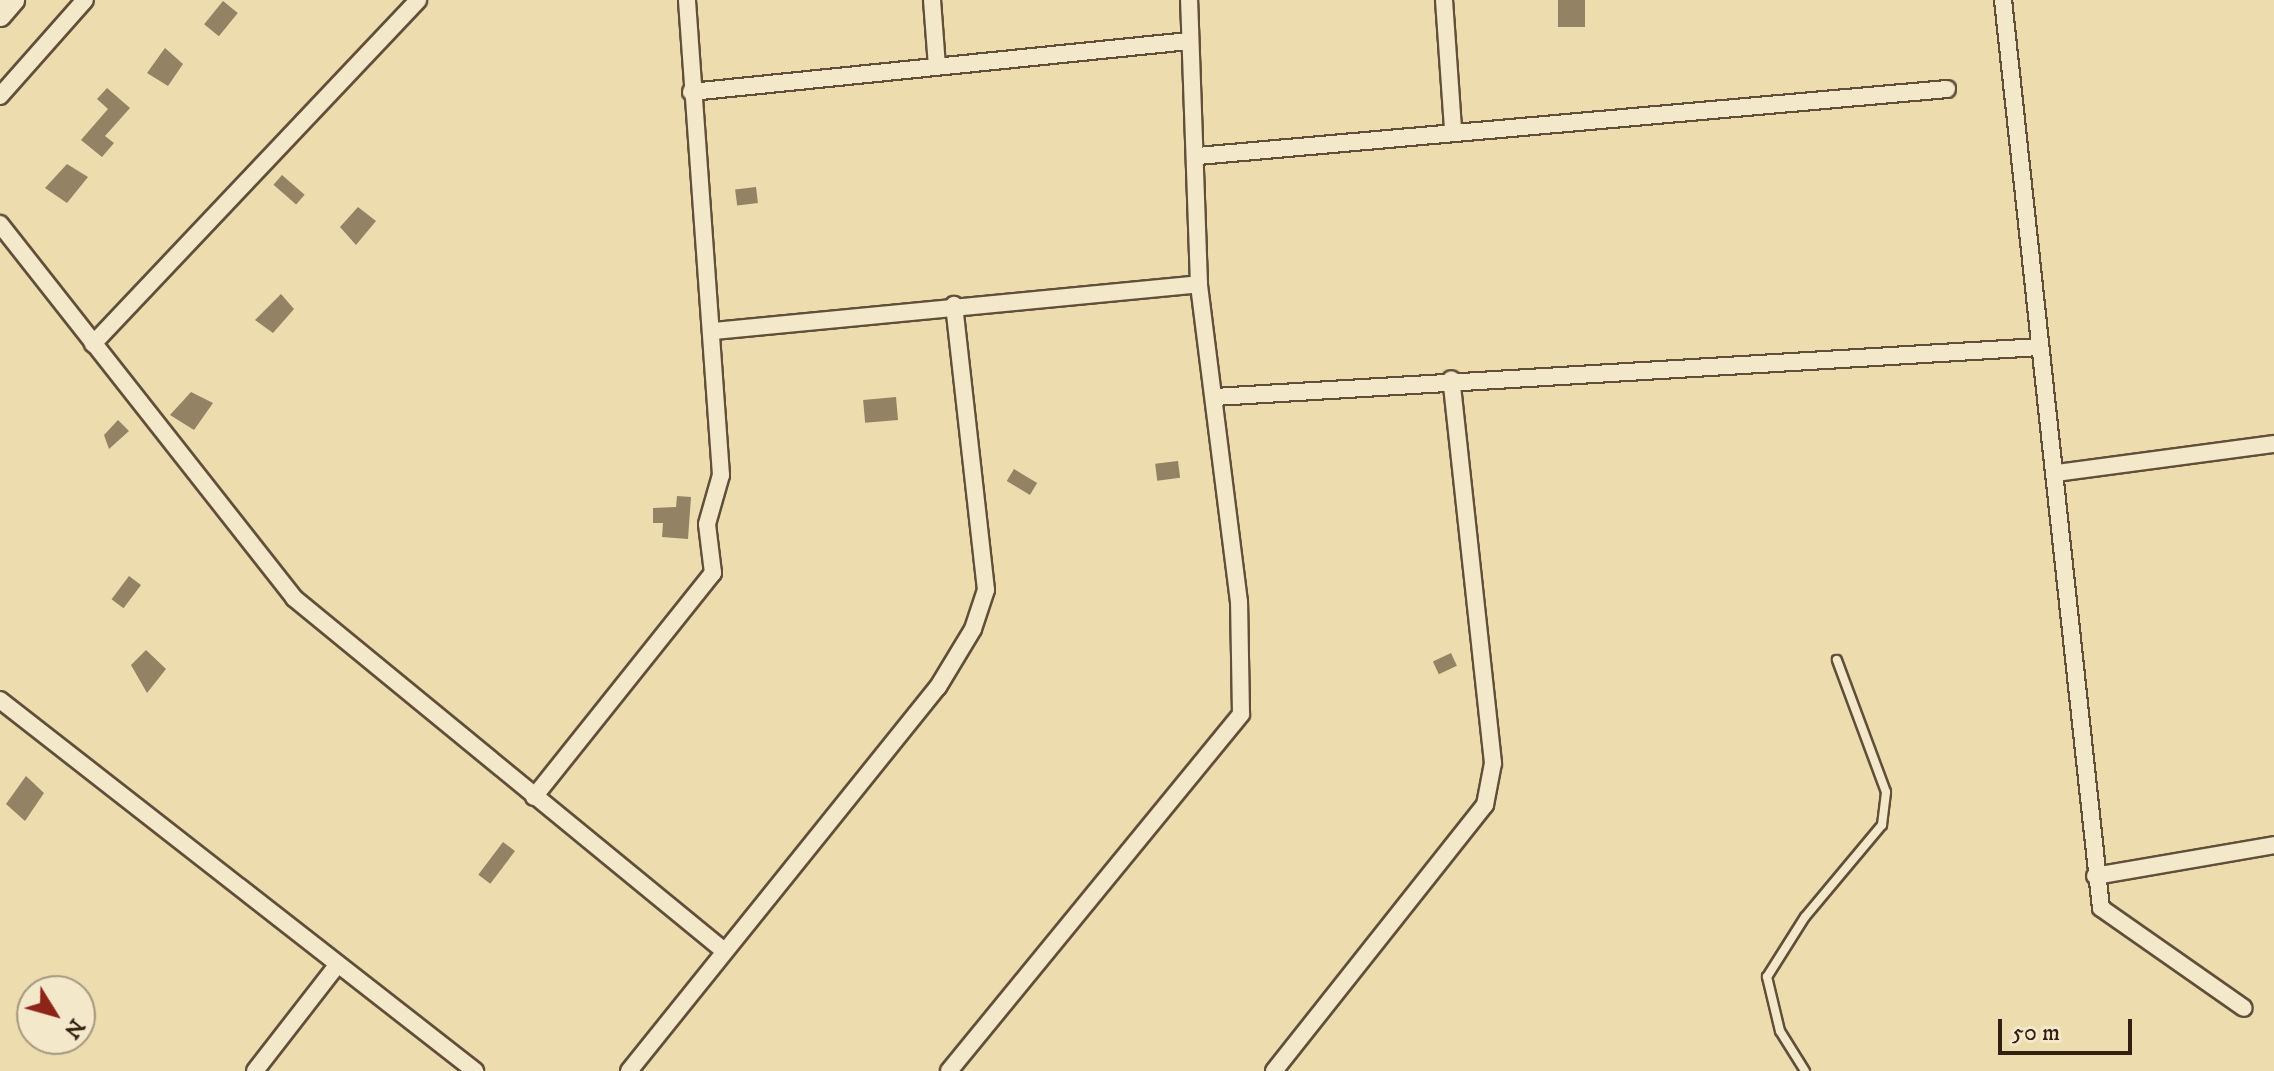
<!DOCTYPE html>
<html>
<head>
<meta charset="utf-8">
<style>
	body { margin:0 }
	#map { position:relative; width:2274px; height:1071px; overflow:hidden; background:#ecdcae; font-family:"IM FELL DW Pica",serif }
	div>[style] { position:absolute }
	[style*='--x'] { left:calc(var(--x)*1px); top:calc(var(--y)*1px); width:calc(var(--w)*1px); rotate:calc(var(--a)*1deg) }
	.building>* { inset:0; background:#938264; transform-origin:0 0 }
	.roads { filter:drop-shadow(2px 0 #614f3a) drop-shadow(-2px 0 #614f3a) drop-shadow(0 2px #614f3a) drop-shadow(0 -2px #614f3a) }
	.lane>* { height:8px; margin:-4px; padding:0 4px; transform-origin:4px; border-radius:4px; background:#f3e8ca }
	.street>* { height:16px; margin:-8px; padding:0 8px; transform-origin:8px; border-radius:8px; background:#f3e8ca }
	.secondary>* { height:22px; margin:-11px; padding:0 11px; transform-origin:11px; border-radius:11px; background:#f3e8ca }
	span { translate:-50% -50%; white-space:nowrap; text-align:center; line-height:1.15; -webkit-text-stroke:6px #f3e8ca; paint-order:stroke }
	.north { position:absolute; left:16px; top:975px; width:80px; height:80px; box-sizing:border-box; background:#f3e8ca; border:2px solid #a69881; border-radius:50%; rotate:127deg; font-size:22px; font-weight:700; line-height:32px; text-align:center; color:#332013 }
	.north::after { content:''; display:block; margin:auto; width:28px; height:36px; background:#8f2418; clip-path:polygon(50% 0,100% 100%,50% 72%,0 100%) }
	.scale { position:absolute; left:1998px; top:1019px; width:134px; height:36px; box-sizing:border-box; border:4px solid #332013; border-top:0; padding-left:10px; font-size:24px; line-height:28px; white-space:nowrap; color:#332013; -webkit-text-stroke:6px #f3e8ca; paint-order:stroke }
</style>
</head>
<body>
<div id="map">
	<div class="building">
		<div style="left:1558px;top:0;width:27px;height:27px"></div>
		<div style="left:223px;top:1px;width:19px;height:30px;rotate:39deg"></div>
		<div style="clip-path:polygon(165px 48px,183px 64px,168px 86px,147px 73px)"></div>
		<div style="clip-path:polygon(107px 88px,130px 108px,105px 136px,114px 143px,102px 157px,81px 140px,108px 109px,97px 99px)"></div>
		<div style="clip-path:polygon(67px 164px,88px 177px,67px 203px,45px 188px)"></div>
		<div style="left:282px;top:175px;width:30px;height:13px;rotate:41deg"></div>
		<div style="left:756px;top:187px;width:16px;height:21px;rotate:83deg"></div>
		<div style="clip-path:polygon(358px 207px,376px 221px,356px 245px,340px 227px)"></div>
		<div style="clip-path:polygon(281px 294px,294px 309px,273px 333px,255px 320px)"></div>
		<div style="clip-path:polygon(191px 392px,213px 403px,194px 430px,170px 415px)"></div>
		<div style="left:896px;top:397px;width:23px;height:33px;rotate:85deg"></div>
		<div style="clip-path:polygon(118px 420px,129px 431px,109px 449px,104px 435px)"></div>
		<div style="left:1178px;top:461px;width:17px;height:23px;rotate:83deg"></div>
		<div style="left:1014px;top:469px;width:27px;height:14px;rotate:31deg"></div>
		<div style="clip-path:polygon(677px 496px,691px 497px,688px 539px,662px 537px,663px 523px,653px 523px,653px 508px,676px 507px)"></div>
		<div style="left:129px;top:576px;width:15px;height:29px;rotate:37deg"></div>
		<div style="clip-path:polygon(146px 650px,166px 669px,147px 693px,131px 665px)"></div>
		<div style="left:1451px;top:653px;width:14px;height:20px;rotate:65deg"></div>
		<div style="clip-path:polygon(26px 776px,44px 793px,25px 821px,6px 804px)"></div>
		<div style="left:503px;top:842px;width:15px;height:41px;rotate:37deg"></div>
	</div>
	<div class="roads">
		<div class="lane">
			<div style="--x:1805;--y:1071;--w:47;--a:-122"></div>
			<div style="--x:1780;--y:1031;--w:56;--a:-103.5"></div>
			<div style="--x:1767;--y:977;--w:71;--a:-57.7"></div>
			<div style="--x:1805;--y:917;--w:120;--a:-50.1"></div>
			<div style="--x:1882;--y:825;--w:33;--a:-83"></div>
			<div style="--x:1886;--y:792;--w:141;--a:-110.4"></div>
		</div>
		<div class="street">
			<div style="--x:932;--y:0;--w:66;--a:85.7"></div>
			<div style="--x:1444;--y:0;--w:129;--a:86"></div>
			<div style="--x:2003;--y:0;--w:913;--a:83.84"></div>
			<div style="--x:2101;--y:908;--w:174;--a:35"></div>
			<div style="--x:691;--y:92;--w:501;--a:-5.85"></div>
			<div style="--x:0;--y:96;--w:128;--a:-48.5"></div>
			<div style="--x:1198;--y:156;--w:752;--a:-5.11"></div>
			<div style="--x:0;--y:224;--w:476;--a:51.8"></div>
			<div style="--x:294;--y:598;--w:555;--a:39.37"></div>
			<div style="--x:714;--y:331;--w:487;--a:-5.5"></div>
			<div style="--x:93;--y:344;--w:473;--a:-46.6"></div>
			<div style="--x:1215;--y:397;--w:826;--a:-3.47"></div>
			<div style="--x:2056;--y:473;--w:220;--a:-7.6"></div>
			<div style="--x:0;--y:700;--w:603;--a:37.99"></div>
			<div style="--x:534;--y:797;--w:287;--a:-51.4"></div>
			<div style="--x:713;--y:573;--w:49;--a:-97"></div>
			<div style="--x:707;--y:524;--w:51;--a:-74.1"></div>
			<div style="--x:721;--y:475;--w:476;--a:-94.1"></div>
			<div style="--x:2095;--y:876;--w:182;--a:-9.8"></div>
			<div style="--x:255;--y:1071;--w:135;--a:-52.2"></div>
			<div style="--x:629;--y:1071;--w:493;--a:-51.2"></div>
			<div style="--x:938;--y:687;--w:68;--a:-58.9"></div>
			<div style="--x:973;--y:629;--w:41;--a:-71.6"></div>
			<div style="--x:986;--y:590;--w:287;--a:-96.4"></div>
			<div style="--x:949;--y:1071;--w:461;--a:-50.7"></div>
			<div style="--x:1241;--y:714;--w:112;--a:-91"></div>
			<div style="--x:1239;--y:602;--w:321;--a:-97.2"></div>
			<div style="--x:1199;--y:284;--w:284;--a:-92"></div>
			<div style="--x:1274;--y:1071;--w:340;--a:-51.6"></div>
			<div style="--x:1485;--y:805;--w:43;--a:-79.2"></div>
			<div style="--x:1493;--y:763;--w:386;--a:-96.2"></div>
		</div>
		<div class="secondary">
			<div style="--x:0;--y:15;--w:20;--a:-49"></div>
		</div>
	</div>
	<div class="north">N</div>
	<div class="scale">50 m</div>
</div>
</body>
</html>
